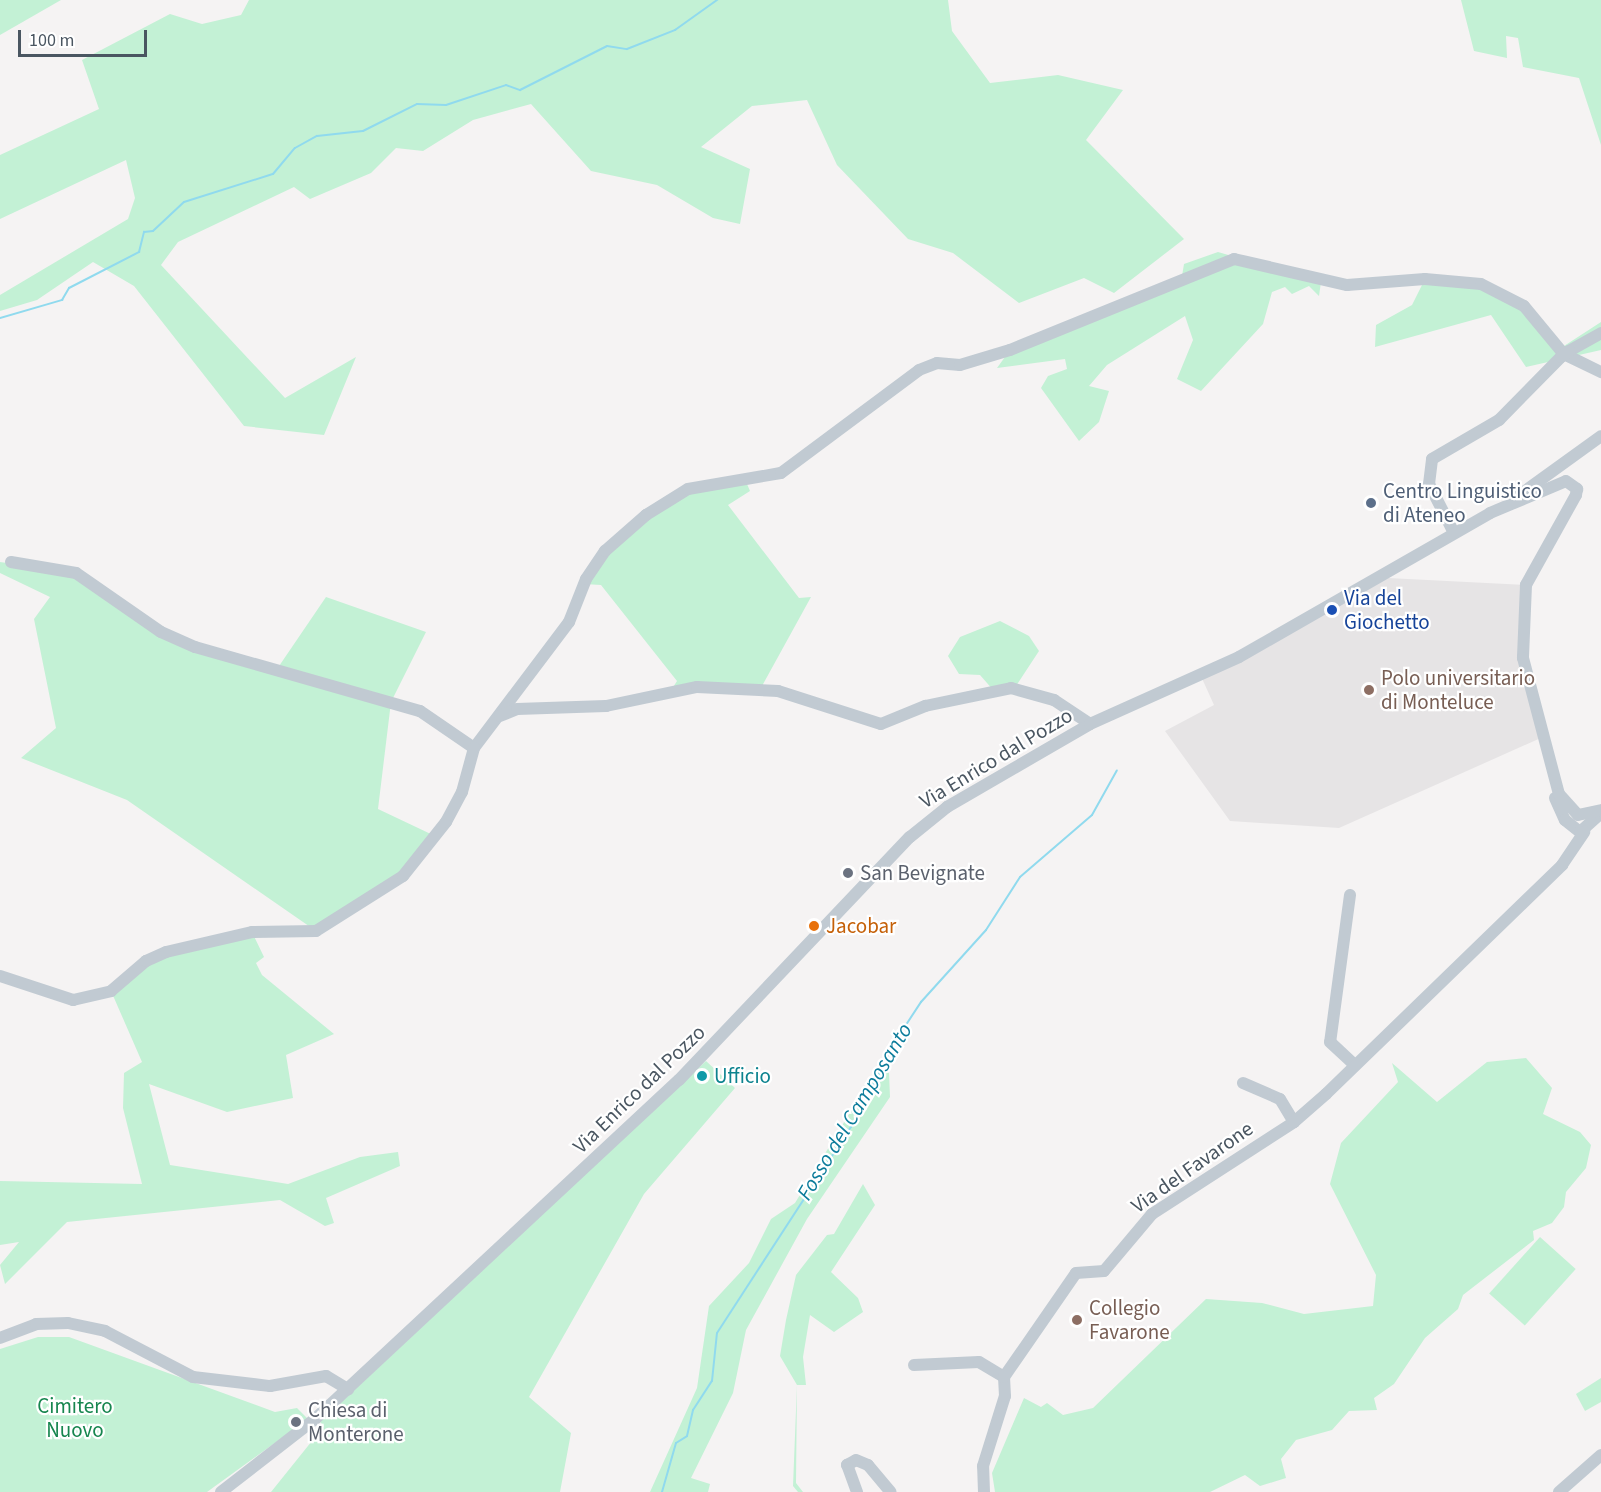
<!DOCTYPE html>
<html>
<head>
<meta charset="utf-8">
<style>
	body { margin:0 }
	#map { position:relative; width:1601px; height:1492px; overflow:hidden; background:#f5f3f3; font-family:"Source Sans 3",sans-serif }
	div>[style] { position:absolute }
	[style*='--x'] { left:calc(var(--x)*1px); top:calc(var(--y)*1px); width:calc(var(--w)*1px); rotate:calc(var(--a)*1deg) }
	.education>* { inset:0; background:#e6e4e5 }
	.green>* { inset:0; background:#c3f1d5; transform-origin:0 0 }
	.stream>* { height:2px; margin:-1px; padding:0 1px; transform-origin:1px; border-radius:1px; background:#90daee }
	.minor>* { height:12px; margin:-6px; padding:0 6px; transform-origin:6px; border-radius:6px; background:#c1cad2 }
	.minor-bridge>* { height:12px; margin:-6px; padding:0 6px; transform-origin:6px; border-radius:6px; background:#c1cad2 }
	.dots>* { width:16px; height:16px; translate:-50% -50%; box-sizing:border-box; border:3px solid #fff; border-radius:50% }
	span { translate:-50% -50%; white-space:nowrap; text-align:center; line-height:1.15; -webkit-text-stroke:4.5px #fff; paint-order:stroke }
	.service-label { font-size:21px; color:#4e5e75 }
	.left { translate:0 -50%; text-align:left }
	.transit-label { font-size:21px; color:#164399 }
	.education-label { font-size:21px; color:#785e54 }
	.street-label { font-size:21px; color:#4a5661 }
	.worship-label { font-size:21px; color:#5b616d }
	.food-label { font-size:21px; color:#c56008 }
	.culture-label { font-size:21px; color:#0d838f }
	.park-label { font-size:21px; color:#17864f }
	.water-label { font-size:22px; color:#0c7c9b; font-style:italic }
	.scale { position:absolute; left:18px; top:30px; width:129px; height:27px; box-sizing:border-box; border:3px solid #4a5661; border-top:0; padding-left:8px; font-size:18px; line-height:21px; white-space:nowrap; color:#4a5661; -webkit-text-stroke:4px #fff; paint-order:stroke }
</style>
</head>
<body>
<div id="map">
	<div class="education">
		<div style="clip-path:polygon(1388px 578px,1526px 585px,1523px 658px,1543px 737px,1339px 828px,1230px 821px,1165px 731px,1214px 705px,1200px 674px)"></div>
	</div>
	<div class="green">
		<div style="clip-path:polygon(0 0,61px 0,0 35px)"></div>
		<div style="clip-path:polygon(249px 0,948px 0,952px 31px,990px 83px,1058px 75px,1123px 90px,1086px 140px,1184px 239px,1114px 293px,1084px 278px,1019px 303px,953px 253px,908px 239px,837px 165px,807px 100px,752px 106px,701px 147px,750px 169px,740px 224px,713px 218px,657px 185px,591px 171px,531px 104px,473px 120px,423px 151px,396px 148px,371px 173px,310px 199px,294px 187px,178px 242px,161px 265px,285px 398px,356px 357px,324px 435px,244px 426px,134px 286px,93px 262px,37px 300px,0 311px,0 295px,128px 219px,135px 198px,126px 160px,0 219px,0 155px,99px 109px,82px 60px,170px 14px,202px 24px,241px 15px)"></div>
		<div style="clip-path:polygon(1461px 0,1601px 0,1601px 145px,1579px 78px,1523px 67px,1518px 38px,1506px 36px,1507px 58px,1474px 51px)"></div>
		<div style="clip-path:polygon(1218px 252px,1321px 282px,1319px 296px,1309px 286px,1292px 294px,1285px 287px,1272px 292px,1263px 324px,1201px 391px,1177px 379px,1193px 340px,1185px 316px,1107px 365px,1089px 386px,1109px 391px,1099px 422px,1079px 441px,1041px 388px,1048px 376px,1067px 369px,1065px 359px,997px 368px,1010px 350px,1182px 276px,1184px 264px)"></div>
		<div style="clip-path:polygon(1425px 279px,1502px 293px,1564px 346px,1601px 322px,1601px 350px,1526px 367px,1491px 315px,1375px 347px,1376px 325px,1412px 305px)"></div>
		<div style="clip-path:polygon(744px 477px,750px 491px,728px 505px,799px 598px,811px 597px,762px 686px,670px 692px,677px 681px,601px 585px,584px 584px,605px 551px,688px 489px)"></div>
		<div style="clip-path:polygon(0 562px,76px 573px,162px 632px,275px 672px,326px 597px,426px 632px,391px 702px,378px 809px,435px 836px,403px 876px,316px 931px,127px 800px,21px 758px,56px 728px,34px 619px,50px 597px,0 573px)"></div>
		<div style="clip-path:polygon(1000px 621px,1029px 636px,1039px 651px,1014px 689px,994px 691px,980px 675px,959px 674px,948px 656px,960px 637px)"></div>
		<div style="clip-path:polygon(252px 932px,264px 957px,256px 963px,262px 975px,334px 1034px,286px 1055px,293px 1098px,227px 1112px,149px 1084px,170px 1165px,288px 1184px,360px 1157px,398px 1152px,400px 1166px,326px 1198px,334px 1223px,325px 1226px,280px 1200px,67px 1222px,5px 1284px,0 1265px,19px 1242px,0 1245px,0 1181px,142px 1184px,123px 1108px,124px 1073px,142px 1062px,111px 991px,146px 961px)"></div>
		<div style="clip-path:polygon(1526px 1058px,1552px 1088px,1543px 1114px,1580px 1132px,1591px 1145px,1586px 1168px,1566px 1192px,1564px 1207px,1552px 1223px,1533px 1231px,1534px 1240px,1463px 1295px,1458px 1309px,1425px 1338px,1394px 1384px,1374px 1398px,1377px 1410px,1349px 1411px,1332px 1430px,1296px 1440px,1281px 1459px,1286px 1478px,1260px 1486px,1245px 1475px,1210px 1492px,995px 1492px,992px 1473px,1024px 1398px,1041px 1407px,1047px 1403px,1063px 1415px,1093px 1408px,1206px 1299px,1262px 1303px,1304px 1314px,1373px 1306px,1376px 1275px,1330px 1184px,1341px 1143px,1398px 1082px,1392px 1063px,1437px 1102px,1487px 1062px)"></div>
		<div style="clip-path:polygon(706px 1061px,735px 1088px,644px 1194px,529px 1397px,571px 1433px,560px 1492px,271px 1492px,324px 1426px,320px 1422px)"></div>
		<div style="clip-path:polygon(880px 1063px,889px 1073px,890px 1097px,807px 1219px,746px 1330px,733px 1393px,691px 1478px,710px 1484px,708px 1492px,650px 1492px,697px 1388px,709px 1306px,749px 1263px,771px 1219px,795px 1203px)"></div>
		<div style="clip-path:polygon(863px 1184px,875px 1205px,831px 1272px,858px 1298px,863px 1312px,834px 1332px,810px 1315px,803px 1357px,806px 1385px,797px 1385px,796px 1483px,803px 1492px,798px 1492px,793px 1486px,797px 1385px,780px 1356px,786px 1320px,796px 1275px,827px 1235px,834px 1234px)"></div>
		<div style="left:1540px;top:1237px;width:48px;height:76px;rotate:42deg"></div>
		<div style="clip-path:polygon(38px 1337px,69px 1337px,275px 1412px,297px 1408px,308px 1419px,207px 1492px,0 1492px,0 1349px)"></div>
		<div style="clip-path:polygon(1601px 1378px,1601px 1402px,1585px 1411px,1576px 1394px)"></div>
	</div>
	<div class="stream">
		<div style="--x:0;--y:318;--w:65;--a:-16.2"></div>
		<div style="--x:62;--y:300;--w:14;--a:-60"></div>
		<div style="--x:69;--y:288;--w:79;--a:-27.2"></div>
		<div style="--x:139;--y:252;--w:21;--a:-76"></div>
		<div style="--x:144;--y:232;--w:9;--a:-6"></div>
		<div style="--x:153;--y:231;--w:42;--a:-43.1"></div>
		<div style="--x:184;--y:202;--w:93;--a:-17.5"></div>
		<div style="--x:273;--y:174;--w:34;--a:-50"></div>
		<div style="--x:295;--y:148;--w:25;--a:-29"></div>
		<div style="--x:317;--y:136;--w:46;--a:-6.2"></div>
		<div style="--x:363;--y:131;--w:60;--a:-26.6"></div>
		<div style="--x:417;--y:104;--w:29;--a:2"></div>
		<div style="--x:446;--y:105;--w:63;--a:-18.4"></div>
		<div style="--x:506;--y:85;--w:15;--a:20"></div>
		<div style="--x:520;--y:90;--w:97;--a:-26.8"></div>
		<div style="--x:607;--y:46;--w:20;--a:9"></div>
		<div style="--x:627;--y:49;--w:52;--a:-21.6"></div>
		<div style="--x:675;--y:30;--w:52;--a:-35.5"></div>
		<div style="--x:662;--y:1492;--w:51;--a:-74.1"></div>
		<div style="--x:676;--y:1443;--w:13;--a:-32"></div>
		<div style="--x:687;--y:1436;--w:27;--a:-77"></div>
		<div style="--x:693;--y:1410;--w:35;--a:-57"></div>
		<div style="--x:712;--y:1381;--w:48;--a:-84.1"></div>
		<div style="--x:717;--y:1333;--w:246;--a:-57"></div>
		<div style="--x:851;--y:1127;--w:102;--a:-62.4"></div>
		<div style="--x:898;--y:1037;--w:42;--a:-56.7"></div>
		<div style="--x:921;--y:1002;--w:97;--a:-47.9"></div>
		<div style="--x:986;--y:930;--w:63;--a:-57.3"></div>
		<div style="--x:1020;--y:877;--w:95;--a:-40.7"></div>
		<div style="--x:1092;--y:815;--w:51;--a:-60.9"></div>
	</div>
	<div class="minor">
		<div style="--x:1569;--y:351;--w:37;--a:-29"></div>
		<div style="--x:1568;--y:356;--w:37;--a:26"></div>
		<div style="--x:1514;--y:499;--w:107;--a:-35.9"></div>
		<div style="--x:1454;--y:533;--w:55;--a:-117"></div>
		<div style="--x:1429;--y:484;--w:25;--a:-83"></div>
		<div style="--x:1432;--y:459;--w:78;--a:-30.2"></div>
		<div style="--x:1499;--y:420;--w:88;--a:-45.5"></div>
		<div style="--x:11;--y:562;--w:66;--a:9.6"></div>
		<div style="--x:76;--y:573;--w:103;--a:34.8"></div>
		<div style="--x:161;--y:632;--w:37;--a:24"></div>
		<div style="--x:195;--y:647;--w:234;--a:15.9"></div>
		<div style="--x:420;--y:711;--w:65;--a:34.4"></div>
		<div style="--x:474;--y:748;--w:158;--a:-53"></div>
		<div style="--x:569;--y:622;--w:46;--a:-68.4"></div>
		<div style="--x:586;--y:579;--w:34;--a:-56"></div>
		<div style="--x:605;--y:551;--w:55;--a:-41.3"></div>
		<div style="--x:646;--y:515;--w:49;--a:-31.8"></div>
		<div style="--x:688;--y:489;--w:94;--a:-9.8"></div>
		<div style="--x:781;--y:473;--w:172;--a:-36.7"></div>
		<div style="--x:919;--y:370;--w:19;--a:-21"></div>
		<div style="--x:937;--y:363;--w:23;--a:5"></div>
		<div style="--x:960;--y:365;--w:52;--a:-16.7"></div>
		<div style="--x:1010;--y:350;--w:242;--a:-22.1"></div>
		<div style="--x:1234;--y:259;--w:116;--a:13"></div>
		<div style="--x:1347;--y:285;--w:78;--a:-4.4"></div>
		<div style="--x:1425;--y:279;--w:56;--a:5.1"></div>
		<div style="--x:1481;--y:284;--w:48;--a:27.1"></div>
		<div style="--x:1524;--y:306;--w:60;--a:50.4"></div>
		<div style="--x:500;--y:716;--w:18;--a:-22"></div>
		<div style="--x:517;--y:709;--w:89;--a:-1.9"></div>
		<div style="--x:606;--y:706;--w:93;--a:-11.8"></div>
		<div style="--x:697;--y:687;--w:81;--a:2.8"></div>
		<div style="--x:778;--y:691;--w:108;--a:17.8"></div>
		<div style="--x:881;--y:724;--w:48;--a:-22.2"></div>
		<div style="--x:925;--y:706;--w:88;--a:-11.8"></div>
		<div style="--x:1011;--y:688;--w:45;--a:15.6"></div>
		<div style="--x:1054;--y:700;--w:43;--a:33.7"></div>
		<div style="--x:1555;--y:798;--w:24;--a:66"></div>
		<div style="--x:1565;--y:820;--w:19;--a:39"></div>
		<div style="--x:1580;--y:832;--w:28;--a:-42"></div>
		<div style="--x:1350;--y:895;--w:148;--a:97.7"></div>
		<div style="--x:1330;--y:1042;--w:34;--a:43"></div>
		<div style="--x:0;--y:976;--w:77;--a:18.2"></div>
		<div style="--x:73;--y:1000;--w:39;--a:-13"></div>
		<div style="--x:111;--y:991;--w:46;--a:-40.6"></div>
		<div style="--x:146;--y:961;--w:22;--a:-24"></div>
		<div style="--x:166;--y:952;--w:88;--a:-13.1"></div>
		<div style="--x:252;--y:932;--w:64;--a:-0.9"></div>
		<div style="--x:316;--y:931;--w:103;--a:-32.3"></div>
		<div style="--x:403;--y:876;--w:69;--a:-51.5"></div>
		<div style="--x:446;--y:822;--w:34;--a:-62"></div>
		<div style="--x:462;--y:792;--w:46;--a:-74.7"></div>
		<div style="--x:1243;--y:1083;--w:40;--a:23.4"></div>
		<div style="--x:1280;--y:1099;--w:27;--a:59"></div>
		<div style="--x:0;--y:1338;--w:39;--a:-21"></div>
		<div style="--x:36;--y:1324;--w:32;--a:-2"></div>
		<div style="--x:68;--y:1323;--w:38;--a:12"></div>
		<div style="--x:105;--y:1331;--w:99;--a:27.6"></div>
		<div style="--x:193;--y:1377;--w:78;--a:6.7"></div>
		<div style="--x:270;--y:1386;--w:57;--a:-10.1"></div>
		<div style="--x:326;--y:1376;--w:26;--a:31"></div>
		<div style="--x:914;--y:1365;--w:65;--a:-2.6"></div>
		<div style="--x:979;--y:1362;--w:29;--a:31"></div>
		<div style="--x:221;--y:1492;--w:119;--a:-37.8"></div>
		<div style="--x:315;--y:1419;--w:497;--a:-43"></div>
		<div style="--x:679;--y:1080;--w:335;--a:-46.5"></div>
		<div style="--x:910;--y:837;--w:48;--a:-39"></div>
		<div style="--x:947;--y:807;--w:165;--a:-30.1"></div>
		<div style="--x:1090;--y:724;--w:163;--a:-24.2"></div>
		<div style="--x:1239;--y:657;--w:289;--a:-29.8"></div>
		<div style="--x:1490;--y:513;--w:82;--a:-22.8"></div>
		<div style="--x:1566;--y:481;--w:14;--a:36"></div>
		<div style="--x:1577;--y:489;--w:6;--a:99"></div>
		<div style="--x:1576;--y:495;--w:103;--a:119.1"></div>
		<div style="--x:1526;--y:585;--w:73;--a:92.4"></div>
		<div style="--x:1523;--y:658;--w:141;--a:75.2"></div>
		<div style="--x:1559;--y:794;--w:28;--a:48"></div>
		<div style="--x:1578;--y:815;--w:24;--a:-12"></div>
		<div style="--x:857;--y:1492;--w:29;--a:-110"></div>
		<div style="--x:847;--y:1465;--w:10;--a:-29"></div>
		<div style="--x:856;--y:1460;--w:13;--a:23"></div>
		<div style="--x:868;--y:1465;--w:35;--a:50"></div>
		<div style="--x:984;--y:1492;--w:26;--a:-92"></div>
		<div style="--x:983;--y:1466;--w:73;--a:-72.6"></div>
		<div style="--x:1005;--y:1396;--w:19;--a:-93"></div>
		<div style="--x:1004;--y:1377;--w:126;--a:-55.3"></div>
		<div style="--x:1076;--y:1273;--w:28;--a:-4"></div>
		<div style="--x:1104;--y:1271;--w:75;--a:-49.9"></div>
		<div style="--x:1152;--y:1214;--w:169;--a:-32.9"></div>
		<div style="--x:1294;--y:1122;--w:43;--a:-41.2"></div>
		<div style="--x:1326;--y:1094;--w:329;--a:-44.1"></div>
		<div style="--x:1562;--y:865;--w:40;--a:-56"></div>
		<div style="--x:1559;--y:1492;--w:56;--a:-41.4"></div>
	</div>
	<div class="minor-bridge">
		<div style="--x:1561;--y:357;--w:10;--a:-37"></div>
	</div>
	<div class="dots">
		<div style="left:1371px;top:503px;background:#5c6f8a"></div>
		<div style="left:1332px;top:610px;background:#1a4fb4"></div>
		<div style="left:1369px;top:690px;background:#8d6e63"></div>
		<div style="left:848px;top:873px;background:#6b7280"></div>
		<div style="left:814px;top:926px;background:#e8710a"></div>
		<div style="left:702px;top:1076px;background:#0f9aa8"></div>
		<div style="left:1077px;top:1320px;background:#8d6e63"></div>
		<div style="left:296px;top:1422px;background:#6b7280"></div>
	</div>
	<div class="service-label">
		<span class="left" style="left:1383px;top:503px">Centro Linguistico<br>di Ateneo</span>
	</div>
	<div class="transit-label">
		<span class="left" style="left:1344px;top:610px">Via del<br>Giochetto</span>
	</div>
	<div class="education-label">
		<span class="left" style="left:1381px;top:690px">Polo universitario<br>di Monteluce</span>
		<span class="left" style="left:1089px;top:1320px">Collegio<br>Favarone</span>
	</div>
	<div class="street-label">
		<span style="left:996px;top:758px;rotate:-31deg">Via Enrico dal Pozzo</span>
		<span style="left:639px;top:1089px;rotate:-44deg">Via Enrico dal Pozzo</span>
		<span style="left:1192px;top:1167px;rotate:-35deg">Via del Favarone</span>
	</div>
	<div class="worship-label">
		<span class="left" style="left:860px;top:873px">San Bevignate</span>
		<span class="left" style="left:308px;top:1422px">Chiesa di<br>Monterone</span>
	</div>
	<div class="food-label">
		<span class="left" style="left:826px;top:926px">Jacobar</span>
	</div>
	<div class="culture-label">
		<span class="left" style="left:714px;top:1076px">Ufficio</span>
	</div>
	<div class="park-label">
		<span style="left:75px;top:1418px">Cimitero<br>Nuovo</span>
	</div>
	<div class="water-label">
		<span style="left:855px;top:1112px;rotate:-59deg">Fosso del Camposanto</span>
	</div>
	<div class="scale">100 m</div>
</div>
</body>
</html>
